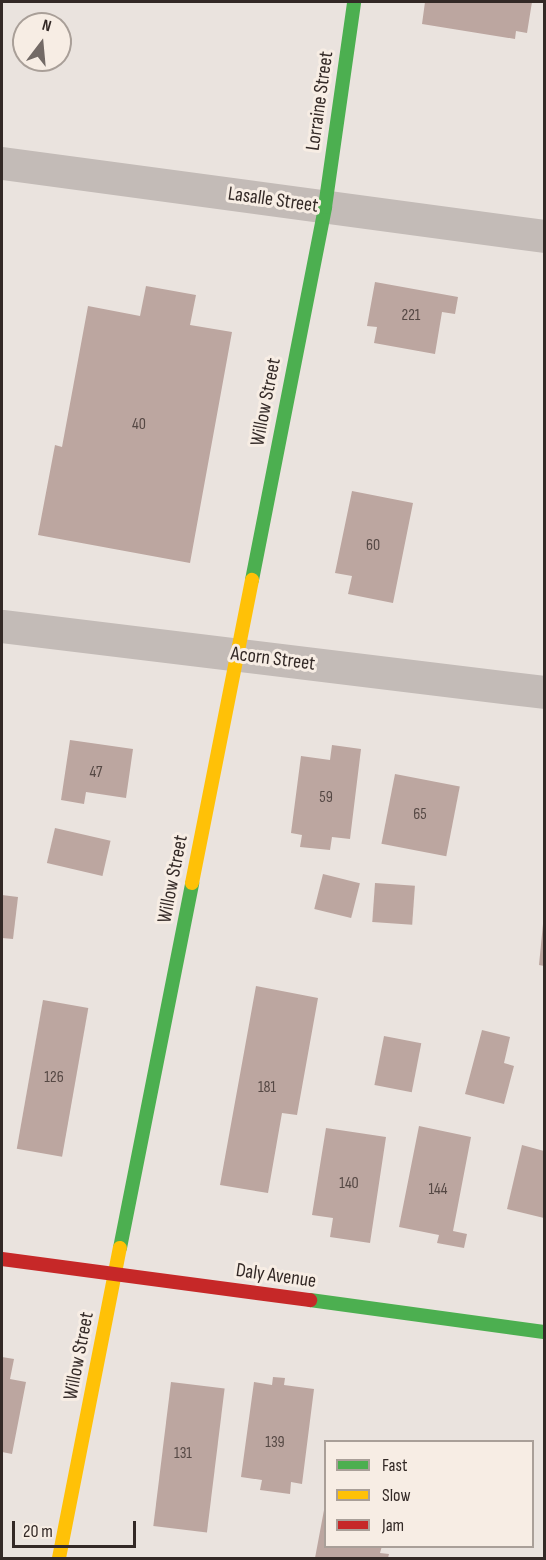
<!DOCTYPE html>
<html>
<head>
<meta charset="utf-8">
<style>
	body { margin:0 }
	#map { position:relative; width:546px; height:1560px; overflow:hidden; background:#eae3de; font-family:"Sofia Sans Condensed",sans-serif }
	div>[style] { position:absolute }
	[style*='--x'] { left:calc(var(--x)*1px); top:calc(var(--y)*1px); width:calc(var(--w)*1px); rotate:calc(var(--a)*1deg) }
	.building>* { inset:0; background:#bca6a0; transform-origin:0 0 }
	.street>* { height:33px; margin:-16.5px; padding:0 16.5px; transform-origin:16.5px; border-radius:16.5px; background:#c3bbb7 }
	.fast>* { height:14px; margin:-7px; padding:0 7px; transform-origin:7px; border-radius:7px; background:#4caf50 }
	.slow>* { height:14px; margin:-7px; padding:0 7px; transform-origin:7px; border-radius:7px; background:#ffc107 }
	.jam>* { height:14px; margin:-7px; padding:0 7px; transform-origin:7px; border-radius:7px; background:#c62828 }
	span { translate:-50% -50%; white-space:nowrap; text-align:center; line-height:1.15; -webkit-text-stroke:6px #f7ede4; paint-order:stroke }
	.number-label { font-size:16px; color:#554844 }
	.number-label span { -webkit-text-stroke-width:0 }
	.street-label { font-size:20px; color:#332926 }
	.frame { position:absolute; inset:0; border:3px solid #332926; pointer-events:none }
	.legend { position:absolute; left:324px; top:1440px; width:210px; height:108px; box-sizing:border-box; background:#f7ede4; border:2px solid #a99f98; margin:0; padding:8px 10px; list-style:none; font-size:18px; color:#332926 }
	.legend li { display:flex; align-items:center; gap:12px; height:30px }
	.legend b { width:30px; border:2px solid #a99f98 }
	.north { position:absolute; left:12px; top:12px; width:60px; height:60px; box-sizing:border-box; background:#f7ede4; border:2px solid #a99f98; border-radius:50%; rotate:16deg; font-size:16px; font-weight:700; line-height:24px; text-align:center; color:#332926 }
	.north::after { content:''; display:block; margin:auto; width:21px; height:27px; background:#736a66; clip-path:polygon(50% 0,100% 100%,50% 72%,0 100%) }
	.scale { position:absolute; left:12px; top:1521px; width:124px; height:27px; box-sizing:border-box; border:3px solid #332926; border-top:0; padding-left:8px; font-size:18px; line-height:21px; white-space:nowrap; color:#332926; -webkit-text-stroke:4px #f7ede4; paint-order:stroke }
</style>
</head>
<body>
<div id="map">
	<div class="building">
		<div style="clip-path:polygon(425px 2px,532px 2px,527px 33px,516px 31px,515px 39px,422px 24px)"></div>
		<div style="clip-path:polygon(375px 282px,458px 297px,455px 314px,442px 312px,435px 354px,374px 343px,377px 327px,367px 326px)"></div>
		<div style="clip-path:polygon(146px 286px,196px 295px,190px 325px,232px 332px,190px 563px,38px 535px,55px 445px,62px 447px,88px 306px,140px 316px)"></div>
		<div style="clip-path:polygon(352px 491px,413px 503px,393px 603px,348px 594px,352px 576px,335px 573px)"></div>
		<div style="clip-path:polygon(70px 740px,133px 749px,126px 798px,86px 792px,84px 804px,61px 800px)"></div>
		<div style="clip-path:polygon(332px 745px,361px 749px,350px 839px,332px 837px,330px 850px,300px 847px,302px 835px,291px 833px,301px 756px,330px 760px)"></div>
		<div style="left:395px;top:774px;width:66px;height:71px;rotate:11deg"></div>
		<div style="left:55px;top:828px;width:57px;height:36px;rotate:13deg"></div>
		<div style="left:323px;top:874px;width:38px;height:36px;rotate:14deg"></div>
		<div style="left:375px;top:883px;width:40px;height:39px;rotate:4deg"></div>
		<div style="clip-path:polygon(2px 895px,18px 897px,13px 939px,2px 938px)"></div>
		<div style="clip-path:polygon(543px 924px,544px 924px,544px 966px,539px 965px)"></div>
		<div style="clip-path:polygon(256px 986px,318px 998px,297px 1115px,282px 1113px,268px 1193px,220px 1185px)"></div>
		<div style="left:43px;top:1000px;width:46px;height:151px;rotate:10deg"></div>
		<div style="clip-path:polygon(482px 1030px,510px 1037px,504px 1063px,514px 1066px,504px 1104px,465px 1094px)"></div>
		<div style="left:384px;top:1036px;width:38px;height:50px;rotate:11deg"></div>
		<div style="clip-path:polygon(419px 1126px,471px 1137px,453px 1231px,467px 1234px,464px 1248px,437px 1243px,439px 1235px,399px 1227px)"></div>
		<div style="clip-path:polygon(326px 1128px,386px 1137px,370px 1243px,330px 1237px,333px 1218px,312px 1215px)"></div>
		<div style="clip-path:polygon(522px 1145px,544px 1151px,544px 1218px,507px 1209px)"></div>
		<div style="clip-path:polygon(2px 1357px,14px 1359px,10px 1379px,26px 1382px,12px 1454px,2px 1452px)"></div>
		<div style="clip-path:polygon(273px 1377px,285px 1378px,284px 1385px,314px 1389px,302px 1484px,291px 1482px,290px 1494px,260px 1490px,262px 1480px,241px 1477px,254px 1382px,272px 1385px)"></div>
		<div style="left:171px;top:1382px;width:54px;height:145px;rotate:7deg"></div>
		<div style="clip-path:polygon(324px 1510px,326px 1546px,382px 1546px,380px 1553px,389px 1554px,388px 1558px,315px 1558px)"></div>
	</div>
	<div class="street">
		<div style="--x:2;--y:163;--w:547;--a:7.67"></div>
		<div style="--x:2;--y:626;--w:546;--a:6.94"></div>
	</div>
	<div class="fast">
		<div style="--x:252;--y:580;--w:380;--a:-78.9"></div>
		<div style="--x:325;--y:207;--w:207;--a:-81.9"></div>
		<div style="--x:120;--y:1248;--w:372;--a:-78.8"></div>
		<div style="--x:310;--y:1300;--w:236;--a:7.8"></div>
	</div>
	<div class="slow">
		<div style="--x:192;--y:883;--w:309;--a:-78.8"></div>
		<div style="--x:59;--y:1558;--w:316;--a:-78.9"></div>
	</div>
	<div class="jam">
		<div style="--x:2;--y:1259;--w:311;--a:7.6"></div>
	</div>
	<div class="number-label">
		<span style="left:411px;top:316px">221</span>
		<span style="left:139px;top:425px">40</span>
		<span style="left:373px;top:546px">60</span>
		<span style="left:96px;top:773px">47</span>
		<span style="left:326px;top:798px">59</span>
		<span style="left:420px;top:815px">65</span>
		<span style="left:54px;top:1078px">126</span>
		<span style="left:267px;top:1088px">181</span>
		<span style="left:349px;top:1184px">140</span>
		<span style="left:438px;top:1190px">144</span>
		<span style="left:275px;top:1443px">139</span>
		<span style="left:183px;top:1454px">131</span>
	</div>
	<div class="street-label">
		<span style="left:320px;top:101px;rotate:-82deg">Lorraine Street</span>
		<span style="left:273px;top:200px;rotate:8deg">Lasalle Street</span>
		<span style="left:266px;top:402px;rotate:-79deg">Willow Street</span>
		<span style="left:273px;top:659px;rotate:7deg">Acorn Street</span>
		<span style="left:173px;top:879px;rotate:-79deg">Willow Street</span>
		<span style="left:276px;top:1276px;rotate:8deg">Daly Avenue</span>
		<span style="left:79px;top:1356px;rotate:-79deg">Willow Street</span>
	</div>
	<div class="frame"></div>
	<ul class="legend">
	<li><b style="height:8px;background:#4caf50"></b>Fast</li>
	<li><b style="height:8px;background:#ffc107"></b>Slow</li>
	<li><b style="height:8px;background:#c62828"></b>Jam</li>
	</ul>
	<div class="north">N</div>
	<div class="scale">20 m</div>
</div>
</body>
</html>
